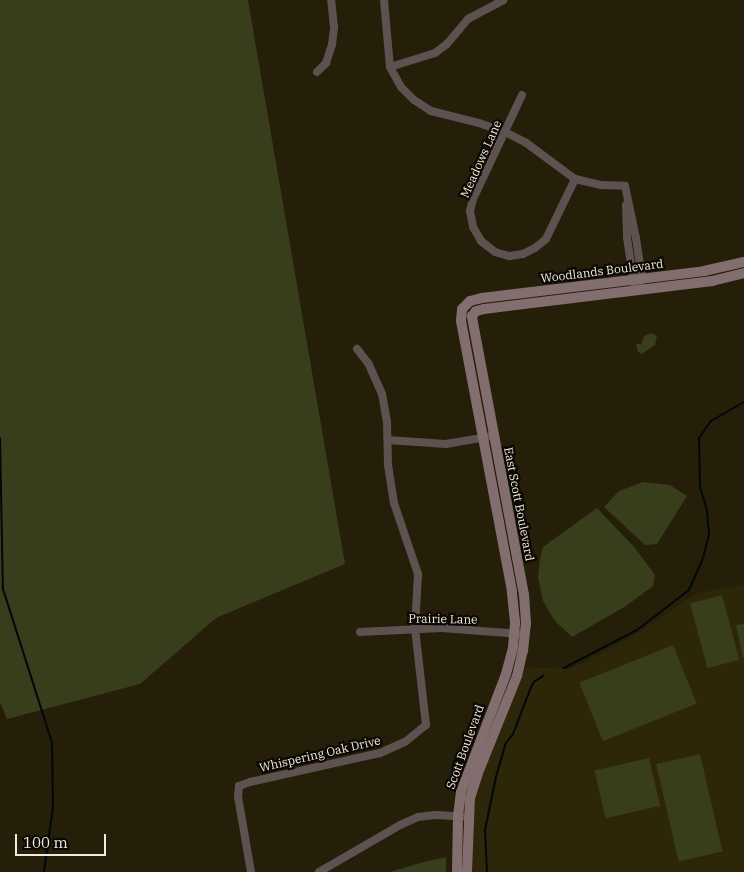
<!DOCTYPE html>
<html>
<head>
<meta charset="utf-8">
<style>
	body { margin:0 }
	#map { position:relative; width:744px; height:872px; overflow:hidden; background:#251e09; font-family:"IBM Plex Serif",serif }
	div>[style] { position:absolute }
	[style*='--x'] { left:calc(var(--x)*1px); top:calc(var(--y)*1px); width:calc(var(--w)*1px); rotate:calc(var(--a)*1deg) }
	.built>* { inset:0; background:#2e2609 }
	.green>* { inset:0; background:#383d1c; transform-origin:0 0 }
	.stream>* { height:2px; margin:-1px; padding:0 1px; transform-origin:1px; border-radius:1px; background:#00080c }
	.street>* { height:8px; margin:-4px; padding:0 4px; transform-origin:4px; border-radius:4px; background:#5e5251 }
	.secondary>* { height:10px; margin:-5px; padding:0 5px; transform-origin:5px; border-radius:5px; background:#826e6e }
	span { translate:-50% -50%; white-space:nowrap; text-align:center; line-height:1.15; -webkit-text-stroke:4.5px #0b0803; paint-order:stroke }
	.street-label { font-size:12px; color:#efebde }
	.scale { position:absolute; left:15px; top:834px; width:91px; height:22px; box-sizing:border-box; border:2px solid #efebde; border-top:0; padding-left:6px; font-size:15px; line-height:18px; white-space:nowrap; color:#efebde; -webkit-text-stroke:4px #0b0803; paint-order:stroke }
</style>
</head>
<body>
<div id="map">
	<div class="built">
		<div style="clip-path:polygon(744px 585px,744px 872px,472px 872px,475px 799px,480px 781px,524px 667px,570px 669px,629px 639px,697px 593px)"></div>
	</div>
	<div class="green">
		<div style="clip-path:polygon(0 0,248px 0,345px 564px,216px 618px,140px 684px,7px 719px,0 702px)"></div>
		<div style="clip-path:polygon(652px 333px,657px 336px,655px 345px,642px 354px,638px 352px,636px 344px,641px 344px,644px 336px)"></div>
		<div style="clip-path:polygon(643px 482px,670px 485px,687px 496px,657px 544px,645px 545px,604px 507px,619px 491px)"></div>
		<div style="clip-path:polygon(597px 508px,635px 548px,655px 575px,653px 586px,626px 606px,572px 637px,555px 621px,543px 601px,538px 577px,540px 559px,543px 547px)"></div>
		<div style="left:722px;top:595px;width:67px;height:33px;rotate:75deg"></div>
		<div style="clip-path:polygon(744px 624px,744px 658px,743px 658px,736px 625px)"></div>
		<div style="left:673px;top:645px;width:63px;height:101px;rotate:68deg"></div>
		<div style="left:700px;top:754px;width:100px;height:45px;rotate:77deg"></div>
		<div style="left:649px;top:758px;width:49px;height:56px;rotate:77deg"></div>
		<div style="clip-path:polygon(446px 857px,446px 872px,390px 872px,420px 863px)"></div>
	</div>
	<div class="stream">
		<div style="--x:0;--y:438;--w:151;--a:88.9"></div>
		<div style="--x:3;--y:589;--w:162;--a:72.3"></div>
		<div style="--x:52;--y:743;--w:64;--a:89.1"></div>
		<div style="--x:53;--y:807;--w:66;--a:97.9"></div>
		<div style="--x:564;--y:668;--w:82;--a:-27.5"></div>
		<div style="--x:637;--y:630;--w:66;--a:-37.6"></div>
		<div style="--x:689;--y:590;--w:32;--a:-66"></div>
		<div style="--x:702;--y:561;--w:28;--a:-75"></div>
		<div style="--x:709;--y:534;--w:24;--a:-95"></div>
		<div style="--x:707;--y:510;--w:24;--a:-107"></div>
		<div style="--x:700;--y:487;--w:49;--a:-91.2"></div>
		<div style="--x:699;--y:438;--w:21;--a:-55"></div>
		<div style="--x:711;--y:421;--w:38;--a:-30"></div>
		<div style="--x:487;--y:872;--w:42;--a:-92.7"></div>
		<div style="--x:485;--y:830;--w:54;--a:-78.3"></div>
		<div style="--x:496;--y:777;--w:35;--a:-74"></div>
		<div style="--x:506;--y:743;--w:11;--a:-52"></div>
		<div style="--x:513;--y:734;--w:50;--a:-69"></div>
		<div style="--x:531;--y:687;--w:6;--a:-59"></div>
		<div style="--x:534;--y:682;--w:11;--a:-34"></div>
	</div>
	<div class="street">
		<div style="--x:384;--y:0;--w:67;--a:84.9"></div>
		<div style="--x:390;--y:67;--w:23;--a:61"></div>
		<div style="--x:401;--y:87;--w:18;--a:45"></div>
		<div style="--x:414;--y:100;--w:20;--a:33"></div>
		<div style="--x:431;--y:111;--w:49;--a:14"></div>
		<div style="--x:479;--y:123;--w:28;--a:19"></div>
		<div style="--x:505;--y:132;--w:22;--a:27"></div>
		<div style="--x:525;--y:142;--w:62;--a:36.5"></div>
		<div style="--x:575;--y:179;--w:26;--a:13"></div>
		<div style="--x:600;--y:185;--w:25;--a:2"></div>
		<div style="--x:390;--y:67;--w:47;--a:-17.3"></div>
		<div style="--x:435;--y:53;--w:15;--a:-37"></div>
		<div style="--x:447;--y:44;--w:33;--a:-50"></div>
		<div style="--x:468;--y:19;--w:40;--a:-28"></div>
		<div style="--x:317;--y:72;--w:13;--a:-45"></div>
		<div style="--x:326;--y:63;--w:20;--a:-72"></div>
		<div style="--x:332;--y:44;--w:17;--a:-83"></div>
		<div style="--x:334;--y:27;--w:27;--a:-96"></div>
		<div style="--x:522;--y:95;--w:115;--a:115.2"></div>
		<div style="--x:473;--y:199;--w:12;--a:104"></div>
		<div style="--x:470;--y:211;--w:16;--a:79"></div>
		<div style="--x:473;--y:227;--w:16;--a:60"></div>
		<div style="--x:481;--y:241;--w:18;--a:38"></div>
		<div style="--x:495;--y:252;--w:15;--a:16"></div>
		<div style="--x:509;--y:256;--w:14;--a:-8"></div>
		<div style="--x:523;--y:254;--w:13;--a:-27"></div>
		<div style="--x:535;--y:248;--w:14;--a:-39"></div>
		<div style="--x:546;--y:239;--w:67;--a:-64.2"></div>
		<div style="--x:625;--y:186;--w:53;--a:78.1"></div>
		<div style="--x:636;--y:238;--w:40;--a:81.5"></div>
		<div style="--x:642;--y:278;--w:13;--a:113"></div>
		<div style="--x:626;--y:205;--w:33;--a:88"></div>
		<div style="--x:627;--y:238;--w:46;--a:81.2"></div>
		<div style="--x:388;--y:440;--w:58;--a:3.9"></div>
		<div style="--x:446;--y:444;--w:48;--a:-9.7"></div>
		<div style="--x:360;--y:632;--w:82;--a:-2.8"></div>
		<div style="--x:442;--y:628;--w:76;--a:4.5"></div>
		<div style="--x:251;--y:872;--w:76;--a:-99.8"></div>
		<div style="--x:238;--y:797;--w:11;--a:-85"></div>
		<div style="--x:239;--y:786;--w:12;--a:-20"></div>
		<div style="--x:250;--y:782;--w:133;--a:-12.6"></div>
		<div style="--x:380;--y:753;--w:27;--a:-24"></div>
		<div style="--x:405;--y:742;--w:27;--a:-39"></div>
		<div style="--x:426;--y:725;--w:98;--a:-96.5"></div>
		<div style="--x:415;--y:628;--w:54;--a:-86.8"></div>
		<div style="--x:418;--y:574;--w:75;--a:-108.7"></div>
		<div style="--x:394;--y:503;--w:37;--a:-99"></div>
		<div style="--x:388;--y:466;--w:44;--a:-91.3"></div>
		<div style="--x:387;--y:422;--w:28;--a:-100"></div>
		<div style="--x:382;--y:394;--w:34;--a:-114"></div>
		<div style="--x:368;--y:363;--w:18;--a:-128"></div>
		<div style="--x:319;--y:872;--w:94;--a:-30.1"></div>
		<div style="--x:400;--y:825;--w:20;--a:-24"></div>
		<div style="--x:418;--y:817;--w:17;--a:-7"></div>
		<div style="--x:435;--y:815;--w:33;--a:3"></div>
	</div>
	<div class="secondary">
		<div style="--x:457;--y:872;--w:56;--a:-89"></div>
		<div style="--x:458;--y:816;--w:24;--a:-83"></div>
		<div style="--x:461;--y:792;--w:126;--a:-69.1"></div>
		<div style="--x:506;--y:674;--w:28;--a:-75"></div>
		<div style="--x:513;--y:647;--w:25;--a:-85"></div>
		<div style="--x:515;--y:622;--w:31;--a:-96"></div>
		<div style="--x:512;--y:591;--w:275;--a:-100.7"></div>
		<div style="--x:461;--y:321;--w:12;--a:-85"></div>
		<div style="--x:462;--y:309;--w:11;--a:-45"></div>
		<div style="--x:470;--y:301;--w:12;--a:-14"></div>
		<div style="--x:482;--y:298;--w:224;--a:-6.9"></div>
		<div style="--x:704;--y:271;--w:41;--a:-12.7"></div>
		<div style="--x:467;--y:872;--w:74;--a:-87.7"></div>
		<div style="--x:470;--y:798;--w:26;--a:-72"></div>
		<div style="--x:478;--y:773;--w:105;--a:-68.1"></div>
		<div style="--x:517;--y:676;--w:26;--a:-77"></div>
		<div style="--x:523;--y:651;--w:28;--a:-84"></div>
		<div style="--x:526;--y:623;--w:28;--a:-94"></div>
		<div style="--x:524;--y:595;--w:284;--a:-100.6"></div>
		<div style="--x:472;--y:316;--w:6;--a:-51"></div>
		<div style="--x:476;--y:311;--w:8;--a:-14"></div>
		<div style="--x:484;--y:309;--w:230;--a:-7"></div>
		<div style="--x:712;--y:281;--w:33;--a:-14"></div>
	</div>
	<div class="street-label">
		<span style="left:481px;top:159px;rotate:-66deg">Meadows Lane</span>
		<span style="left:602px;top:271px;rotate:-7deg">Woodlands Boulevard</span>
		<span style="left:519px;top:504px;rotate:79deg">East Scott Boulevard</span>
		<span style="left:443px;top:619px;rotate:1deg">Prairie Lane</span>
		<span style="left:465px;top:747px;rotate:-70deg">Scott Boulevard</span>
		<span style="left:320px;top:754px;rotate:-13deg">Whispering Oak Drive</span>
	</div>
	<div class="scale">100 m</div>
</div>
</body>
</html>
